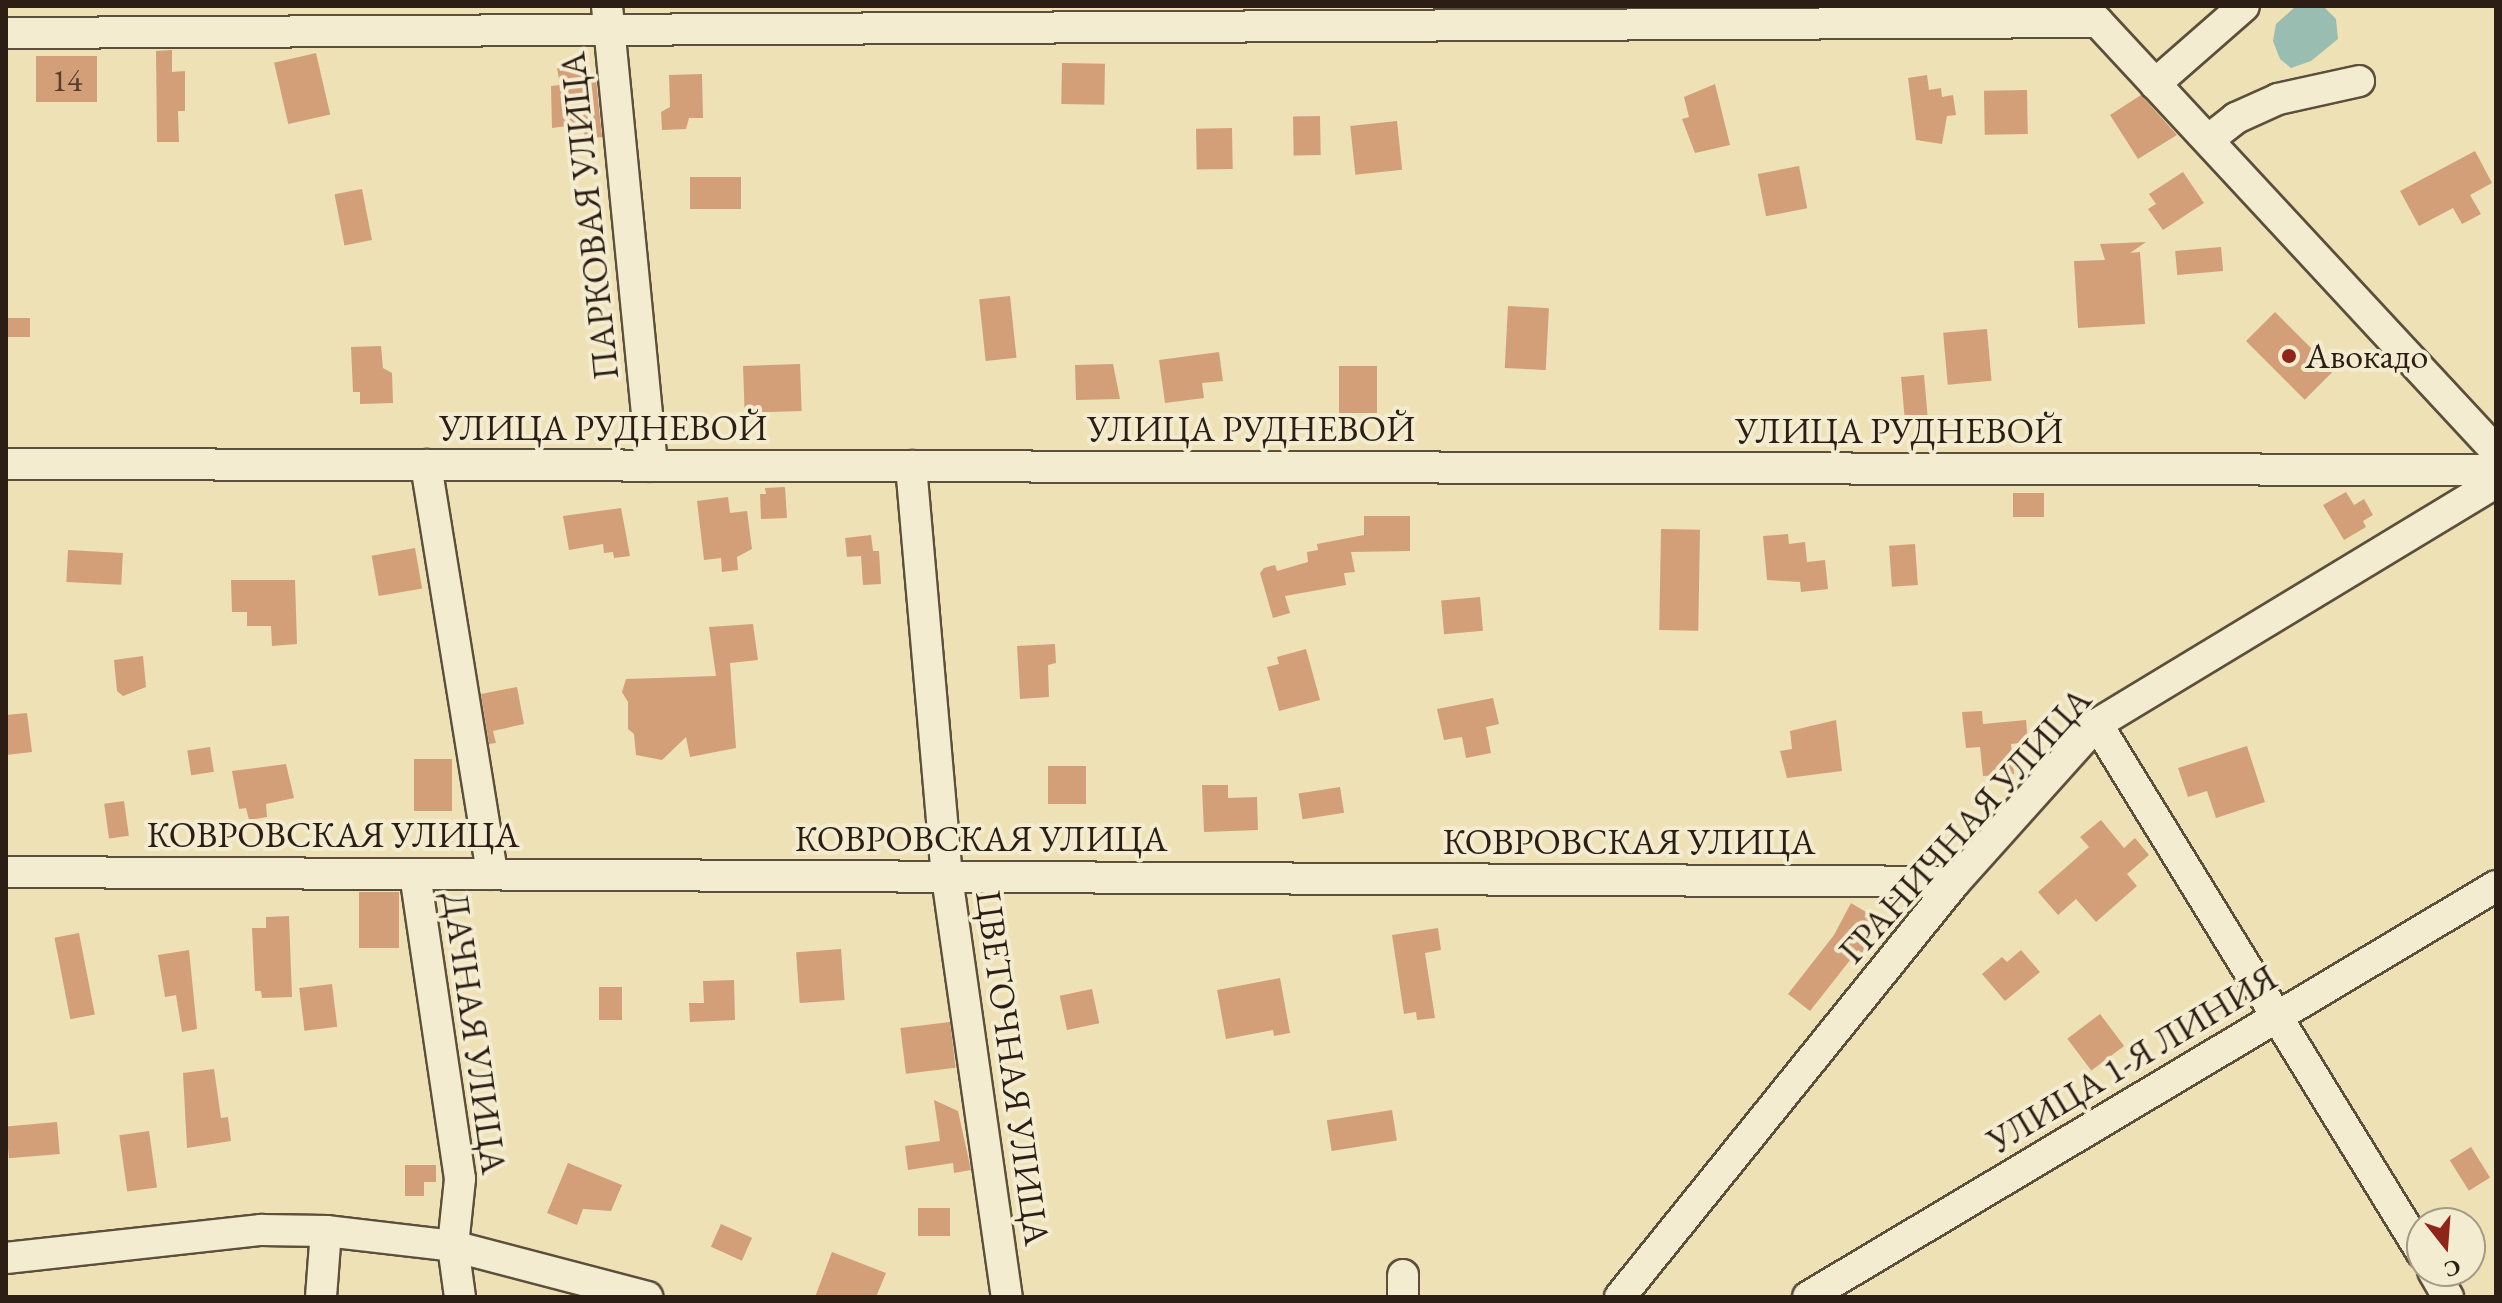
<!DOCTYPE html>
<html>
<head>
<meta charset="utf-8">
<style>
	body { margin:0 }
	#map { position:relative; width:2502px; height:1303px; overflow:hidden; background:#eee1b6; font-family:"EB Garamond",serif }
	div>[style] { position:absolute }
	[style*='--x'] { left:calc(var(--x)*1px); top:calc(var(--y)*1px); width:calc(var(--w)*1px); rotate:calc(var(--a)*1deg) }
	.water>* { inset:0; background:#99bdb0 }
	.building>* { inset:0; background:#d39f78; transform-origin:0 0 }
	.roads { filter:drop-shadow(2px 0 #5c4f3c) drop-shadow(-2px 0 #5c4f3c) drop-shadow(0 2px #5c4f3c) drop-shadow(0 -2px #5c4f3c) }
	.minor>* { height:30px; margin:-15px; padding:0 15px; transform-origin:15px; border-radius:15px; background:#f4ecd0 }
	.dots>* { width:22px; height:22px; translate:-50% -50%; box-sizing:border-box; border:4px solid #f4ecd0; border-radius:50% }
	span { translate:-50% -50%; white-space:nowrap; text-align:center; line-height:1.15; -webkit-text-stroke:8px #f4ecd0; paint-order:stroke }
	.number-label { font-size:32px; color:#563e2d }
	.number-label span { -webkit-text-stroke-width:0 }
	.street-label { font-size:36px; color:#2c1e14 }
	.poi-label { font-size:36px; color:#2c1e14 }
	.left { translate:0 -50%; text-align:left }
	.frame { position:absolute; inset:0; border:8px solid #2c1e14; pointer-events:none }
	.north { position:absolute; left:2406px; top:1207px; width:80px; height:80px; box-sizing:border-box; background:#f4ecd0; border:2px solid #a49a85; border-radius:50%; rotate:163deg; font-size:22px; font-weight:700; line-height:32px; text-align:center; color:#2c1e14 }
	.north::after { content:''; display:block; margin:auto; width:28px; height:36px; background:#8f2418; clip-path:polygon(50% 0,100% 100%,50% 72%,0 100%) }
</style>
</head>
<body>
<div id="map">
	<div class="water">
		<div style="clip-path:polygon(2294px 8px,2325px 8px,2336px 19px,2338px 39px,2311px 61px,2291px 68px,2280px 59px,2273px 41px,2276px 24px)"></div>
	</div>
	<div class="building">
		<div style="clip-path:polygon(172px 50px,172px 72px,185px 71px,185px 111px,178px 111px,179px 142px,157px 142px,156px 51px)"></div>
		<div style="left:316px;top:53px;width:63px;height:43px;rotate:77deg"></div>
		<div style="left:97px;top:56px;width:46px;height:61px;rotate:90deg"></div>
		<div style="left:1062px;top:63px;width:43px;height:41px;rotate:1deg"></div>
		<div style="clip-path:polygon(576px 66px,586px 80px,596px 79px,602px 137px,585px 139px,583px 124px,552px 128px,551px 86px,560px 85px,557px 68px)"></div>
		<div style="clip-path:polygon(702px 74px,703px 118px,689px 118px,686px 129px,662px 130px,661px 112px,670px 107px,669px 75px)"></div>
		<div style="clip-path:polygon(1927px 75px,1929px 90px,1941px 88px,1942px 97px,1953px 95px,1956px 115px,1947px 116px,1942px 144px,1916px 140px,1908px 78px)"></div>
		<div style="clip-path:polygon(1715px 84px,1730px 145px,1695px 153px,1682px 119px,1689px 117px,1684px 97px)"></div>
		<div style="left:2027px;top:90px;width:44px;height:43px;rotate:89deg"></div>
		<div style="clip-path:polygon(2141px 95px,2177px 135px,2138px 159px,2110px 115px)"></div>
		<div style="left:1320px;top:116px;width:39px;height:27px;rotate:89deg"></div>
		<div style="left:1397px;top:121px;width:49px;height:47px;rotate:84deg"></div>
		<div style="left:1232px;top:128px;width:41px;height:36px;rotate:89deg"></div>
		<div style="clip-path:polygon(2475px 151px,2492px 183px,2470px 195px,2481px 214px,2462px 224px,2453px 208px,2419px 226px,2400px 191px)"></div>
		<div style="left:1799px;top:166px;width:43px;height:42px;rotate:79deg"></div>
		<div style="clip-path:polygon(2183px 172px,2204px 203px,2163px 230px,2148px 209px,2156px 204px,2149px 194px)"></div>
		<div style="left:690px;top:177px;width:51px;height:32px"></div>
		<div style="left:362px;top:189px;width:52px;height:28px;rotate:79deg"></div>
		<div style="clip-path:polygon(2146px 242px,2130px 253px,2140px 252px,2145px 324px,2078px 328px,2074px 261px,2105px 260px,2100px 244px)"></div>
		<div style="left:2221px;top:247px;width:24px;height:46px;rotate:85deg"></div>
		<div style="left:1010px;top:296px;width:62px;height:31px;rotate:84deg"></div>
		<div style="left:1508px;top:306px;width:41px;height:62px;rotate:3deg"></div>
		<div style="left:2275px;top:312px;width:83px;height:41px;rotate:45deg"></div>
		<div style="left:6px;top:318px;width:24px;height:19px"></div>
		<div style="left:1987px;top:329px;width:52px;height:44px;rotate:85deg"></div>
		<div style="clip-path:polygon(381px 346px,383px 368px,392px 373px,393px 403px,360px 404px,360px 392px,353px 392px,351px 347px)"></div>
		<div style="clip-path:polygon(1219px 352px,1223px 381px,1202px 383px,1204px 398px,1165px 403px,1159px 360px)"></div>
		<div style="left:800px;top:364px;width:47px;height:57px;rotate:88deg"></div>
		<div style="clip-path:polygon(1113px 364px,1120px 399px,1076px 400px,1075px 365px)"></div>
		<div style="left:1339px;top:366px;width:38px;height:47px"></div>
		<div style="left:1924px;top:375px;width:46px;height:23px;rotate:85deg"></div>
		<div style="clip-path:polygon(785px 487px,787px 518px,761px 519px,760px 494px,766px 494px,765px 488px)"></div>
		<div style="clip-path:polygon(2346px 492px,2354px 505px,2364px 499px,2373px 515px,2363px 521px,2366px 527px,2344px 540px,2323px 505px)"></div>
		<div style="left:2044px;top:493px;width:24px;height:31px;rotate:90deg"></div>
		<div style="clip-path:polygon(728px 497px,730px 513px,747px 511px,752px 549px,737px 557px,738px 570px,722px 572px,721px 558px,704px 560px,697px 501px)"></div>
		<div style="clip-path:polygon(621px 508px,630px 556px,614px 558px,613px 552px,604px 553px,603px 544px,569px 550px,563px 516px)"></div>
		<div style="clip-path:polygon(1364px 516px,1410px 516px,1410px 551px,1351px 552px,1355px 572px,1344px 573px,1346px 585px,1285px 596px,1290px 613px,1273px 618px,1260px 573px,1264px 568px,1275px 565px,1277px 571px,1308px 562px,1307px 552px,1318px 550px,1317px 544px,1364px 535px)"></div>
		<div style="left:1661px;top:529px;width:39px;height:101px;rotate:1deg"></div>
		<div style="clip-path:polygon(1788px 534px,1789px 544px,1805px 542px,1807px 562px,1825px 560px,1828px 589px,1801px 592px,1800px 582px,1767px 580px,1763px 536px)"></div>
		<div style="clip-path:polygon(871px 535px,873px 551px,879px 551px,881px 584px,863px 585px,861px 556px,847px 557px,845px 538px)"></div>
		<div style="left:1915px;top:544px;width:41px;height:26px;rotate:86deg"></div>
		<div style="left:415px;top:548px;width:41px;height:44px;rotate:80deg"></div>
		<div style="left:68px;top:550px;width:55px;height:32px;rotate:3deg"></div>
		<div style="clip-path:polygon(231px 580px,295px 580px,297px 644px,272px 646px,271px 626px,247px 626px,247px 612px,232px 612px)"></div>
		<div style="left:1480px;top:597px;width:34px;height:39px;rotate:85deg"></div>
		<div style="clip-path:polygon(753px 624px,758px 660px,730px 663px,736px 748px,690px 757px,686px 737px,662px 760px,636px 755px,634px 734px,628px 729px,628px 702px,622px 692px,626px 679px,716px 676px,709px 627px)"></div>
		<div style="clip-path:polygon(1055px 644px,1056px 663px,1048px 665px,1049px 697px,1020px 699px,1017px 646px)"></div>
		<div style="clip-path:polygon(1306px 649px,1320px 700px,1279px 711px,1267px 667px,1279px 664px,1277px 657px)"></div>
		<div style="clip-path:polygon(143px 656px,146px 687px,123px 696px,117px 691px,114px 660px)"></div>
		<div style="clip-path:polygon(517px 687px,524px 724px,493px 731px,496px 743px,489px 744px,481px 694px)"></div>
		<div style="clip-path:polygon(1493px 698px,1499px 724px,1486px 727px,1491px 753px,1466px 758px,1462px 737px,1444px 740px,1437px 709px)"></div>
		<div style="clip-path:polygon(1982px 711px,1983px 724px,2026px 720px,2028px 742px,2011px 744px,2014px 774px,1983px 776px,1980px 747px,1966px 748px,1962px 712px)"></div>
		<div style="clip-path:polygon(27px 713px,32px 752px,6px 755px,6px 715px)"></div>
		<div style="clip-path:polygon(1836px 720px,1842px 771px,1787px 778px,1780px 751px,1792px 749px,1790px 731px)"></div>
		<div style="clip-path:polygon(2247px 746px,2265px 802px,2216px 818px,2207px 791px,2188px 797px,2178px 768px)"></div>
		<div style="left:210px;top:747px;width:25px;height:23px;rotate:81deg"></div>
		<div style="left:414px;top:759px;width:38px;height:52px"></div>
		<div style="clip-path:polygon(286px 764px,294px 798px,266px 804px,267px 817px,249px 820px,246px 808px,239px 809px,232px 771px)"></div>
		<div style="left:1048px;top:766px;width:38px;height:38px"></div>
		<div style="clip-path:polygon(1202px 785px,1228px 785px,1228px 798px,1257px 797px,1258px 830px,1204px 832px)"></div>
		<div style="left:1340px;top:787px;width:26px;height:42px;rotate:81deg"></div>
		<div style="left:124px;top:801px;width:35px;height:20px;rotate:82deg"></div>
		<div style="clip-path:polygon(2101px 820px,2124px 848px,2135px 838px,2149px 855px,2127px 874px,2137px 886px,2096px 922px,2076px 899px,2058px 915px,2038px 892px,2089px 847px,2080px 837px)"></div>
		<div style="left:359px;top:892px;width:40px;height:56px"></div>
		<div style="clip-path:polygon(1851px 903px,1881px 921px,1862px 953px,1858px 950px,1810px 1011px,1788px 994px,1834px 935px)"></div>
		<div style="clip-path:polygon(289px 916px,292px 997px,262px 998px,261px 991px,255px 991px,252px 928px,266px 928px,266px 917px)"></div>
		<div style="clip-path:polygon(1438px 928px,1441px 950px,1425px 953px,1435px 1018px,1417px 1020px,1416px 1012px,1404px 1014px,1392px 935px)"></div>
		<div style="left:79px;top:933px;width:83px;height:25px;rotate:79deg"></div>
		<div style="left:841px;top:949px;width:51px;height:45px;rotate:86deg"></div>
		<div style="clip-path:polygon(189px 950px,197px 1029px,182px 1032px,176px 995px,165px 997px,158px 955px)"></div>
		<div style="clip-path:polygon(2021px 950px,2040px 972px,2005px 1001px,1982px 974px,2002px 957px,2007px 962px)"></div>
		<div style="clip-path:polygon(1280px 978px,1290px 1033px,1274px 1036px,1273px 1030px,1226px 1039px,1217px 990px)"></div>
		<div style="clip-path:polygon(734px 980px,735px 1020px,690px 1022px,689px 1003px,704px 1003px,703px 981px)"></div>
		<div style="left:332px;top:984px;width:43px;height:33px;rotate:83deg"></div>
		<div style="left:599px;top:987px;width:23px;height:33px"></div>
		<div style="left:1092px;top:989px;width:35px;height:33px;rotate:78deg"></div>
		<div style="left:2100px;top:1014px;width:40px;height:41px;rotate:53deg"></div>
		<div style="left:950px;top:1022px;width:46px;height:50px;rotate:83deg"></div>
		<div style="clip-path:polygon(214px 1069px,221px 1118px,228px 1117px,231px 1141px,187px 1148px,183px 1073px)"></div>
		<div style="clip-path:polygon(934px 1100px,958px 1111px,971px 1170px,954px 1173px,953px 1163px,908px 1170px,905px 1146px,940px 1141px)"></div>
		<div style="left:1392px;top:1110px;width:31px;height:66px;rotate:81deg"></div>
		<div style="left:57px;top:1122px;width:32px;height:51px;rotate:85deg"></div>
		<div style="left:149px;top:1131px;width:57px;height:30px;rotate:82deg"></div>
		<div style="left:2471px;top:1147px;width:36px;height:25px;rotate:58deg"></div>
		<div style="clip-path:polygon(568px 1163px,622px 1185px,611px 1211px,583px 1209px,577px 1225px,547px 1213px)"></div>
		<div style="clip-path:polygon(405px 1165px,436px 1165px,436px 1182px,424px 1182px,424px 1196px,405px 1196px)"></div>
		<div style="left:918px;top:1208px;width:32px;height:28px"></div>
		<div style="left:721px;top:1224px;width:34px;height:25px;rotate:24deg"></div>
		<div style="clip-path:polygon(832px 1252px,886px 1273px,876px 1297px,815px 1297px)"></div>
	</div>
	<div class="roads">
		<div class="minor">
			<div style="--x:607;--y:6;--w:462;--a:84.4"></div>
			<div style="--x:2084;--y:7;--w:606;--a:47.14"></div>
			<div style="--x:6;--y:33;--w:2092;--a:-0.3"></div>
			<div style="--x:2155;--y:84;--w:118;--a:-41.2"></div>
			<div style="--x:2208;--y:140;--w:36;--a:-38"></div>
			<div style="--x:2236;--y:118;--w:46;--a:-24.3"></div>
			<div style="--x:2278;--y:99;--w:83;--a:-12.5"></div>
			<div style="--x:6;--y:464;--w:2490;--a:0.14"></div>
			<div style="--x:426;--y:465;--w:414;--a:80.8"></div>
			<div style="--x:911;--y:466;--w:413;--a:85"></div>
			<div style="--x:947;--y:877;--w:424;--a:81.9"></div>
			<div style="--x:2097;--y:724;--w:621;--a:58.43"></div>
			<div style="--x:6;--y:872;--w:1949;--a:0.29"></div>
			<div style="--x:415;--y:874;--w:308;--a:81.6"></div>
			<div style="--x:460;--y:1179;--w:67;--a:96"></div>
			<div style="--x:453;--y:1246;--w:51;--a:82.2"></div>
			<div style="--x:6;--y:1258;--w:257;--a:-6.3"></div>
			<div style="--x:261;--y:1230;--w:65;--a:0.9"></div>
			<div style="--x:326;--y:1231;--w:128;--a:6.7"></div>
			<div style="--x:453;--y:1246;--w:201;--a:14.7"></div>
			<div style="--x:2433;--y:1271;--w:30;--a:60"></div>
			<div style="--x:1403;--y:1275;--w:22;--a:90"></div>
			<div style="--x:321;--y:1297;--w:66;--a:-85.7"></div>
			<div style="--x:1620;--y:1297;--w:533;--a:-51.09"></div>
			<div style="--x:1955;--y:882;--w:212;--a:-48.1"></div>
			<div style="--x:2097;--y:724;--w:467;--a:-31.2"></div>
			<div style="--x:1808;--y:1297;--w:801;--a:-30.85"></div>
		</div>
	</div>
	<div class="dots">
		<div style="left:2289px;top:356px;background:#8f2418"></div>
	</div>
	<div class="number-label">
		<span style="left:67px;top:80px">14</span>
	</div>
	<div class="street-label">
		<span style="left:589px;top:216px;rotate:-96deg">ПАРКОВАЯ УЛИЦА</span>
		<span style="left:603px;top:428px">УЛИЦА РУДНЕВОЙ</span>
		<span style="left:1251px;top:429px">УЛИЦА РУДНЕВОЙ</span>
		<span style="left:1899px;top:431px">УЛИЦА РУДНЕВОЙ</span>
		<span style="left:1965px;top:825px;rotate:-48deg">ГРАНИЧНАЯ УЛИЦА</span>
		<span style="left:333px;top:835px">КОВРОВСКАЯ УЛИЦА</span>
		<span style="left:981px;top:839px">КОВРОВСКАЯ УЛИЦА</span>
		<span style="left:1629px;top:842px">КОВРОВСКАЯ УЛИЦА</span>
		<span style="left:475px;top:1033px;rotate:82deg">ДАЧНАЯ УЛИЦА</span>
		<span style="left:2132px;top:1059px;rotate:-31deg">УЛИЦА 1-Я ЛИНИЯ</span>
		<span style="left:1013px;top:1068px;rotate:82deg">ЦВЕТОЧНАЯ УЛИЦА</span>
	</div>
	<div class="poi-label">
		<span class="left" style="left:2305px;top:356px">Авокадо</span>
	</div>
	<div class="frame"></div>
	<div class="north">С</div>
</div>
</body>
</html>
